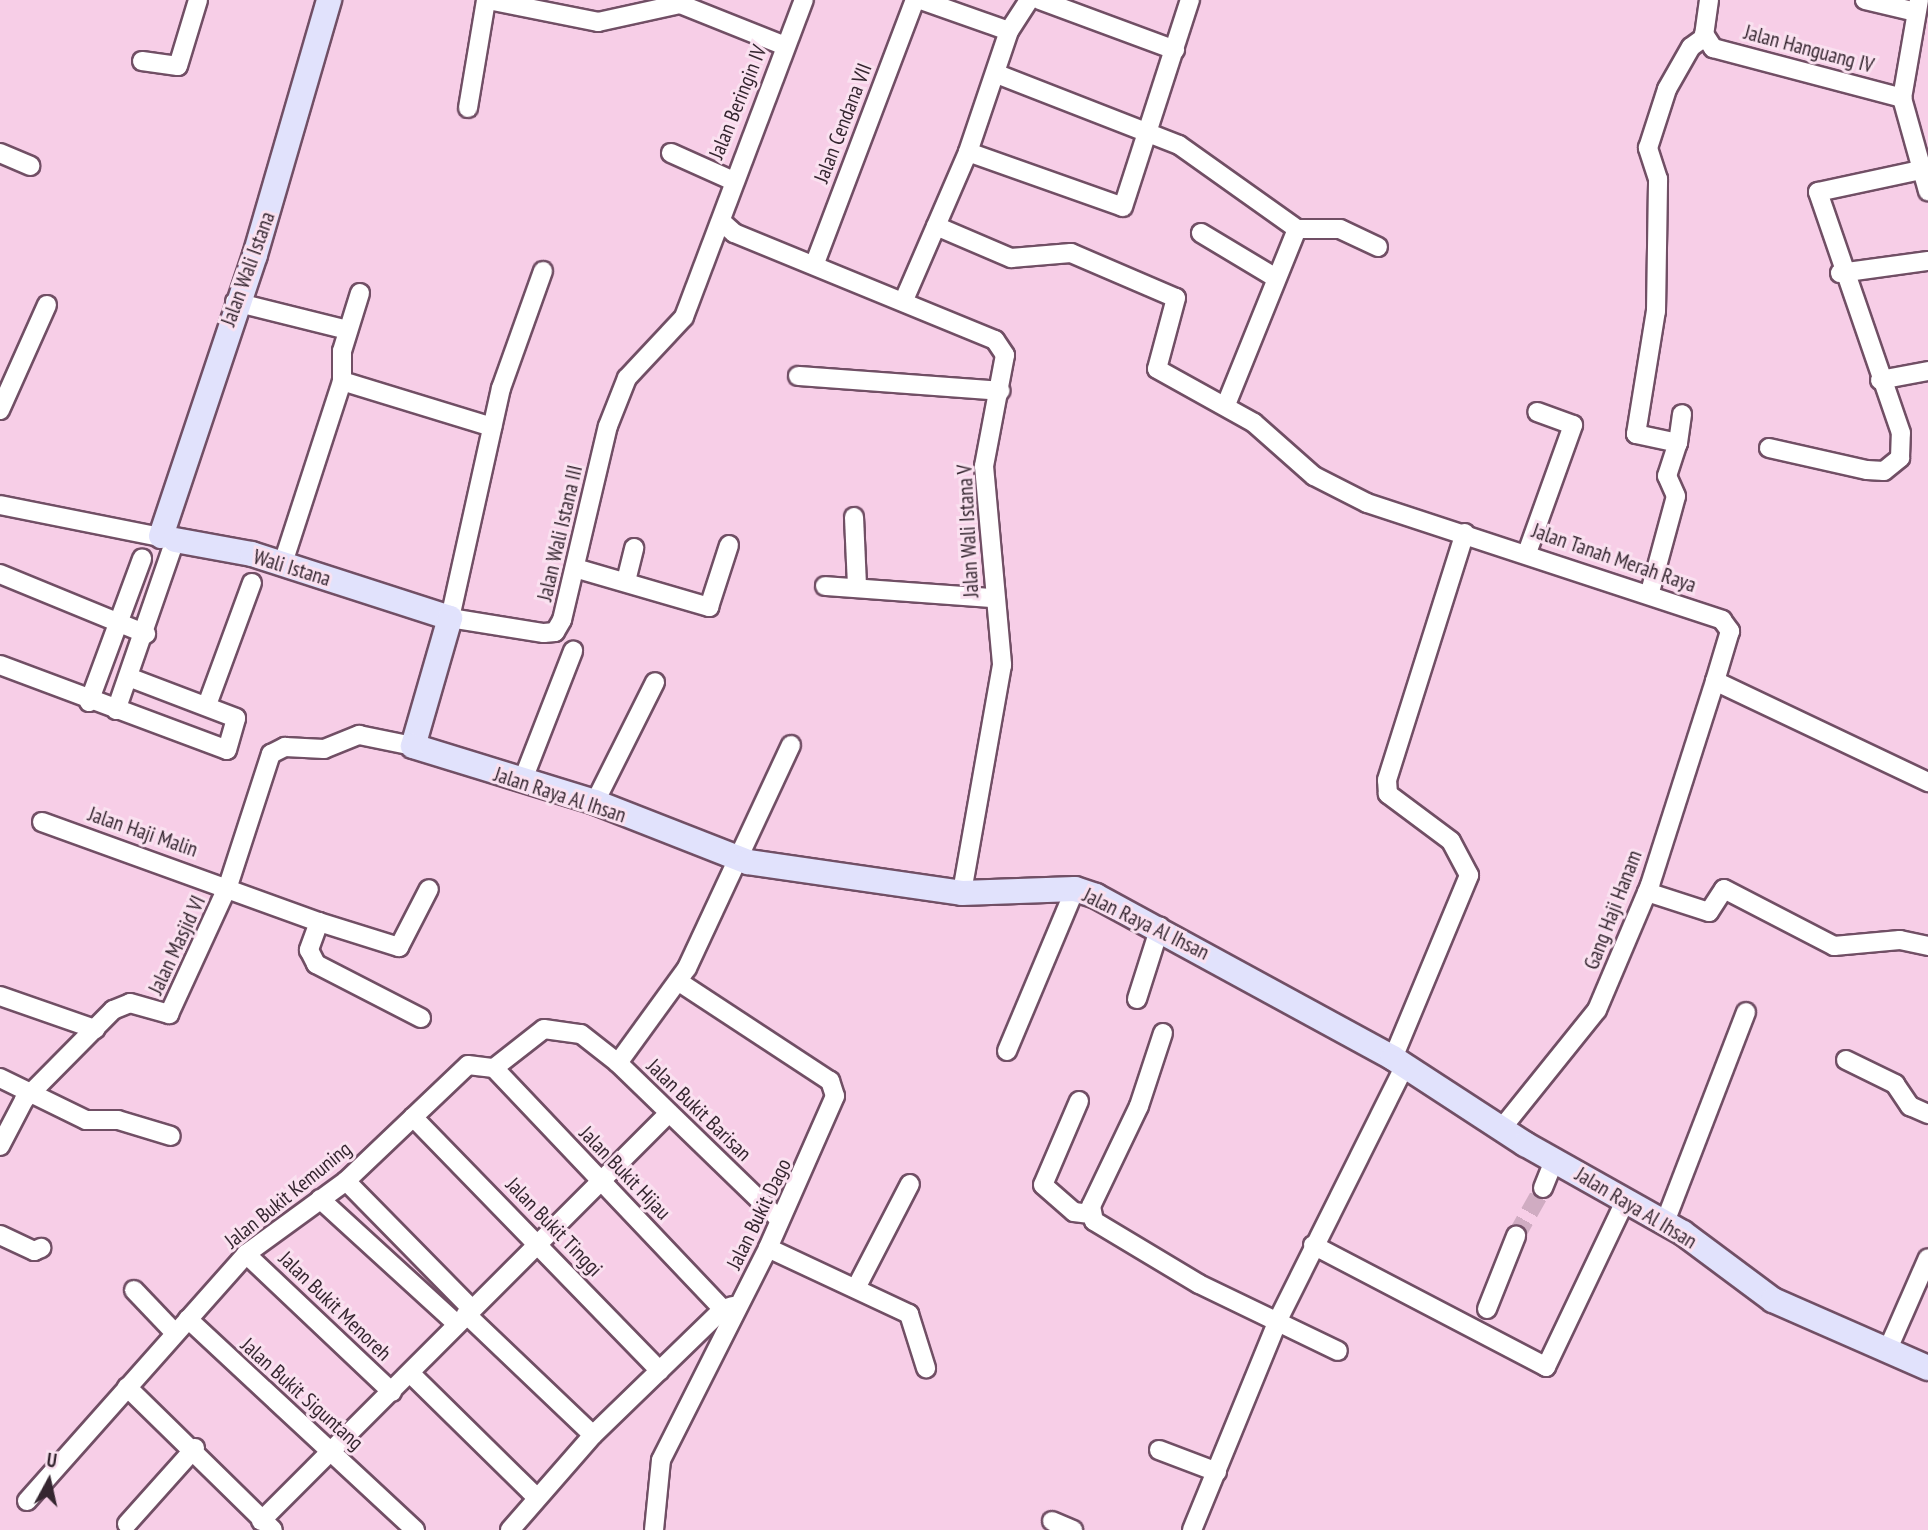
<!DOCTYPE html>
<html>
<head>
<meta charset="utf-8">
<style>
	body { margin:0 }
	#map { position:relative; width:1928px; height:1530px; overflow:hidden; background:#f7cee7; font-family:"PT Sans Narrow",sans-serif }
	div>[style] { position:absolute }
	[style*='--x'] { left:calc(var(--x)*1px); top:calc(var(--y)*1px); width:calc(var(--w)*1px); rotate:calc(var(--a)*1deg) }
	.street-tunnel>* { height:18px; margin-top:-9px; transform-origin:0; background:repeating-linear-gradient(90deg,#d0acc2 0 18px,transparent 0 27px) }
	.roads { filter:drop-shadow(2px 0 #714f65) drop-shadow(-2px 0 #714f65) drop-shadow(0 2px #714f65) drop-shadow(0 -2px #714f65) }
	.street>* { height:18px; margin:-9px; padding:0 9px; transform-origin:9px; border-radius:9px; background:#fff }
	.secondary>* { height:24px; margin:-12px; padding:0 12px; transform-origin:12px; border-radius:12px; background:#e1e2fc }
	span { translate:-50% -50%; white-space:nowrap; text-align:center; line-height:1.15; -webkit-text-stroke:6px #fae1f0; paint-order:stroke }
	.street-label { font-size:21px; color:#352630 }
	.north { position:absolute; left:14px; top:1446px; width:70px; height:70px; -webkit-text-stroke:5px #fae1f0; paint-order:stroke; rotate:8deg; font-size:19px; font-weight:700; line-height:28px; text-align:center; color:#352630 }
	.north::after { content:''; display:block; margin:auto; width:24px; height:32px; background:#352630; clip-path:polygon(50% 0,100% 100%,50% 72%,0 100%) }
</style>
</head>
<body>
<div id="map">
	<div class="street-tunnel">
		<div style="--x:1516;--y:1236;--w:55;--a:-60.6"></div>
	</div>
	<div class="roads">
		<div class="street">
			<div style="--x:488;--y:0;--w:112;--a:11.3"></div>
			<div style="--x:598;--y:22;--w:84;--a:-12.4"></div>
			<div style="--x:680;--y:4;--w:113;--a:21.8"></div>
			<div style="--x:921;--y:0;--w:93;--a:19.4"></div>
			<div style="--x:1040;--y:0;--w:144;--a:20.3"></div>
			<div style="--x:1709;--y:0;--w:34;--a:98"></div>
			<div style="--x:1704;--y:34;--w:17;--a:57"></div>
			<div style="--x:1713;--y:48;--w:196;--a:14.8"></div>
			<div style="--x:1865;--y:0;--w:52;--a:13.2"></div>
			<div style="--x:1919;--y:0;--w:99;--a:99.8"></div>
			<div style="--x:1902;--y:98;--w:97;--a:74.4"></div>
			<div style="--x:142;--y:61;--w:36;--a:8"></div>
			<div style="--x:178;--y:66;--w:69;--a:-73.1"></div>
			<div style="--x:997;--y:74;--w:195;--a:21.3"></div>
			<div style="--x:1179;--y:145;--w:145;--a:35.4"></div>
			<div style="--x:1297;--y:229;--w:190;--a:112"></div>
			<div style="--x:468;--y:108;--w:109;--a:-80.5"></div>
			<div style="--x:968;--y:152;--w:164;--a:19.5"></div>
			<div style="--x:1123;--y:207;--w:218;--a:-72.1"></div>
			<div style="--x:0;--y:153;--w:33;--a:23"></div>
			<div style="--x:671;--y:153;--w:66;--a:24.2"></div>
			<div style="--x:723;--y:223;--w:15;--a:42"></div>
			<div style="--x:734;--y:233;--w:282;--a:22.3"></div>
			<div style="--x:995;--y:340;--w:18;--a:56"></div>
			<div style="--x:1005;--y:355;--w:113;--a:100.7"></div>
			<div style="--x:984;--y:466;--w:200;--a:84.8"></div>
			<div style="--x:1002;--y:665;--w:231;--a:100"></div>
			<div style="--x:936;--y:226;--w:82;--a:23.1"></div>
			<div style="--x:1011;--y:258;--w:60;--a:-4.8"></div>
			<div style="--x:1071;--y:253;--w:114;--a:23.2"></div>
			<div style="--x:1176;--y:298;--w:73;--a:105"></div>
			<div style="--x:1157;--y:369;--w:111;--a:29.1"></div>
			<div style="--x:1254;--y:423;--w:80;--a:41.5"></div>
			<div style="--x:1314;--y:476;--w:59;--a:27"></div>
			<div style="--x:1367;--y:503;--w:374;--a:18.2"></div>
			<div style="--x:1722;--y:620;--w:14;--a:54"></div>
			<div style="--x:1730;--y:631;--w:52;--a:106.7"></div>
			<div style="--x:1715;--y:681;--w:236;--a:25.4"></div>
			<div style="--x:1297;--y:229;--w:43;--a:0"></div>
			<div style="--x:1340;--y:229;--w:42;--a:25.3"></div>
			<div style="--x:1201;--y:233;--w:87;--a:31"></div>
			<div style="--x:815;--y:263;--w:281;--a:-69.2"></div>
			<div style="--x:543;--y:271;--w:124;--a:109.7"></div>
			<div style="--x:501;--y:388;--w:236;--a:102.5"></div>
			<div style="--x:450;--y:618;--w:95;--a:9.1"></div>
			<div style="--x:544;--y:633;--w:11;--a:-5"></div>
			<div style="--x:555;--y:632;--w:14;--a:-60"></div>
			<div style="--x:562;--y:620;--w:199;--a:-76.7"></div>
			<div style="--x:608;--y:426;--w:52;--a:-68.4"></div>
			<div style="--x:627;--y:378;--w:83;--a:-46.9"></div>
			<div style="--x:684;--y:317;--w:339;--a:-69.3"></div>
			<div style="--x:1840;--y:273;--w:89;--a:-7.8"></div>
			<div style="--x:360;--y:293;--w:61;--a:107.2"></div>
			<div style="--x:342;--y:351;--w:30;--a:90"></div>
			<div style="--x:342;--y:381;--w:157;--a:17"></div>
			<div style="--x:904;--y:300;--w:161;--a:-66.6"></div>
			<div style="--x:968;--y:152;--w:128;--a:-71.3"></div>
			<div style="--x:1009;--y:31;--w:37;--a:-57"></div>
			<div style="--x:235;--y:302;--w:115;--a:14"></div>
			<div style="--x:798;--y:376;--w:203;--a:4.2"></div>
			<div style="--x:1880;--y:380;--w:49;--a:-10.6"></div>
			<div style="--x:0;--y:410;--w:115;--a:-65.9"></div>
			<div style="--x:1678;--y:443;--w:29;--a:-82"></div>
			<div style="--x:1769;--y:448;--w:100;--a:12.7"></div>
			<div style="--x:1867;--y:470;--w:17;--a:3"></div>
			<div style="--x:1884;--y:471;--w:21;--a:-39"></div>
			<div style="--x:1900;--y:458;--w:25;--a:-88"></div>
			<div style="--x:1901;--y:433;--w:255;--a:-109"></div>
			<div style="--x:1818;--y:192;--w:109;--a:-12.1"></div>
			<div style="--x:0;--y:505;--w:178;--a:11.3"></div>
			<div style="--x:175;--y:540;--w:180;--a:109.1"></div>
			<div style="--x:854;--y:517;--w:70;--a:87.5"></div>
			<div style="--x:1527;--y:553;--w:136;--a:-70.2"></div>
			<div style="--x:1573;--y:425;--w:38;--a:-160"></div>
			<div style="--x:283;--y:563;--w:191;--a:-72"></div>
			<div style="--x:575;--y:568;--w:140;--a:16.2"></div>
			<div style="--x:709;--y:607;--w:65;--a:-72.1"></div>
			<div style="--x:0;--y:574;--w:158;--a:22.3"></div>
			<div style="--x:626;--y:581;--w:34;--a:-76"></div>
			<div style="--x:825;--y:586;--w:168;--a:4.1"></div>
			<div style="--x:1650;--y:592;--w:99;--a:-74.8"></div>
			<div style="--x:1676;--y:496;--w:22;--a:-114"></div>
			<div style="--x:1667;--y:476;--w:35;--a:-72"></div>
			<div style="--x:1678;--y:443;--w:43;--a:-167.9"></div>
			<div style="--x:1636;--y:434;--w:125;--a:-80.8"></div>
			<div style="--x:1656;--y:311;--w:132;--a:-89.1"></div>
			<div style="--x:1658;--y:179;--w:33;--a:-108"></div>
			<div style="--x:1648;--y:148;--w:62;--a:-72.1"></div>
			<div style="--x:1667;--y:89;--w:48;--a:-60.3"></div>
			<div style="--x:1691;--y:47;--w:17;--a:-36"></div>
			<div style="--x:0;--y:665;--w:242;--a:20.5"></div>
			<div style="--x:227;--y:750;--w:33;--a:-74"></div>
			<div style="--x:236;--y:718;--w:112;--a:-159.1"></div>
			<div style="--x:89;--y:702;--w:153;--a:-69.7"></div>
			<div style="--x:207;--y:705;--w:130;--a:-69.8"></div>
			<div style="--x:522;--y:782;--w:141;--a:-68.7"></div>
			<div style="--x:595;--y:802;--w:134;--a:-63.4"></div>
			<div style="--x:42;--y:822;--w:294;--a:19.9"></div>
			<div style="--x:319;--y:922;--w:30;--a:110"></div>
			<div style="--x:309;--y:950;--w:16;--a:63"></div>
			<div style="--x:316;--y:964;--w:118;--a:27.2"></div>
			<div style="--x:1647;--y:892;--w:65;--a:17.9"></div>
			<div style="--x:1709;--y:912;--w:27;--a:-57"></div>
			<div style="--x:1724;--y:889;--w:124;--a:27.4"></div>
			<div style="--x:1834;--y:946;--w:66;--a:-5.2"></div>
			<div style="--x:1900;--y:940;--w:29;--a:12"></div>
			<div style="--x:319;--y:922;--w:84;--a:17.4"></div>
			<div style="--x:399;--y:947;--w:65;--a:-62.7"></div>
			<div style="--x:0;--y:996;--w:101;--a:19.2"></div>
			<div style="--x:1137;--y:999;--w:76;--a:-72.3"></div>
			<div style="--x:1163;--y:1033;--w:77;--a:108.2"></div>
			<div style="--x:1139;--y:1106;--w:111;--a:115.6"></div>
			<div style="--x:1091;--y:1206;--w:15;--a:79"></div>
			<div style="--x:1094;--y:1221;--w:122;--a:31"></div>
			<div style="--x:1199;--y:1284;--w:154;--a:25.7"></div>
			<div style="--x:1007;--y:1051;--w:176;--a:-67.2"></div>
			<div style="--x:1393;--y:1058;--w:198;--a:-67.4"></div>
			<div style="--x:1469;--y:875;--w:38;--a:-118"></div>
			<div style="--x:1451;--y:841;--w:79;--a:-143.3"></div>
			<div style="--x:1388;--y:794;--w:14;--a:-94"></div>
			<div style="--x:1387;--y:780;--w:259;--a:-72.5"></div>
			<div style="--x:1846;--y:1060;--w:55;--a:26.1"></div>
			<div style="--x:1895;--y:1084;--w:27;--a:56"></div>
			<div style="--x:1910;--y:1106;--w:20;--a:24"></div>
			<div style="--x:618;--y:1063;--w:117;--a:-54"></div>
			<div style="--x:687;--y:968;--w:246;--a:-65"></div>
			<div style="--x:494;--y:1068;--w:332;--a:46.5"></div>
			<div style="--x:0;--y:1078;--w:96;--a:26"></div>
			<div style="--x:86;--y:1120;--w:32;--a:0"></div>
			<div style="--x:118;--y:1120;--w:55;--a:16.8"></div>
			<div style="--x:1079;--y:1101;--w:91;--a:113.2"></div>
			<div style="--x:1043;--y:1185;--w:41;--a:41.1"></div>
			<div style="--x:1074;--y:1212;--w:16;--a:7"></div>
			<div style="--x:413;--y:1117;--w:354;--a:45.8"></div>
			<div style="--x:1502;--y:1128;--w:151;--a:-51.2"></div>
			<div style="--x:1597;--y:1010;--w:136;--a:-67"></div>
			<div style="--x:1650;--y:885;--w:214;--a:-72.3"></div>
			<div style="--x:0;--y:1146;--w:52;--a:-62.4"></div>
			<div style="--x:24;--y:1100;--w:127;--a:-45.3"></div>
			<div style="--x:113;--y:1010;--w:18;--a:-22"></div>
			<div style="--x:130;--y:1003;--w:41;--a:15.8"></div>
			<div style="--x:169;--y:1014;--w:141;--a:-65.3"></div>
			<div style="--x:228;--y:886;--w:139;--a:-72"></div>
			<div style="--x:271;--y:754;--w:16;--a:-27"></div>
			<div style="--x:285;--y:747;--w:39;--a:3"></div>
			<div style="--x:324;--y:749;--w:38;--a:-22"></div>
			<div style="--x:359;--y:735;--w:55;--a:11.5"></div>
			<div style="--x:346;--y:1181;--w:180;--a:45.5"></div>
			<div style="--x:1543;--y:1188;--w:29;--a:-68"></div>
			<div style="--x:320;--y:1199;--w:184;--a:42.4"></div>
			<div style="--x:1665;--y:1222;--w:225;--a:-68.9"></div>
			<div style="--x:0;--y:1235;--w:38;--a:25"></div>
			<div style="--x:34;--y:1251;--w:8;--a:-23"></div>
			<div style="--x:1313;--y:1245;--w:263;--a:27.6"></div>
			<div style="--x:1546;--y:1367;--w:186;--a:-64.5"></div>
			<div style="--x:768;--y:1248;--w:156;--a:25.1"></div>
			<div style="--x:909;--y:1314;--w:57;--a:72.5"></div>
			<div style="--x:246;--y:1254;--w:201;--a:43.4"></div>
			<div style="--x:856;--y:1288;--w:117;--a:-62.6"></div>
			<div style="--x:134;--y:1290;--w:59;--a:46.4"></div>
			<div style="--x:1487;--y:1309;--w:79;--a:-68.3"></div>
			<div style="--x:466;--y:1314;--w:175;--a:43.6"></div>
			<div style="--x:188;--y:1319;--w:310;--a:42.9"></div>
			<div style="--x:1888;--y:1349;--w:99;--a:-66.3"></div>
			<div style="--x:410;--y:1373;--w:178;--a:44.5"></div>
			<div style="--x:127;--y:1387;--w:204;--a:44.4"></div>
			<div style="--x:1159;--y:1450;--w:62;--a:20.8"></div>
			<div style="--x:27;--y:1501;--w:330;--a:-48.4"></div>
			<div style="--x:246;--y:1254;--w:124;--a:-36.1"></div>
			<div style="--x:346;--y:1181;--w:168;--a:-43.6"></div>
			<div style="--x:468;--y:1065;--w:26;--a:7"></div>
			<div style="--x:494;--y:1068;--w:63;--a:-38"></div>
			<div style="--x:544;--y:1029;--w:37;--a:8"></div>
			<div style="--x:581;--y:1034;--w:47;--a:38.1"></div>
			<div style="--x:618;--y:1063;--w:224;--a:44.1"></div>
			<div style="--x:261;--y:1521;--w:577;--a:-45"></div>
			<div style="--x:1052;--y:1521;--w:23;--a:23"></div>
			<div style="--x:127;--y:1524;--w:102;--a:-48.2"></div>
			<div style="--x:510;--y:1530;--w:126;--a:-48.9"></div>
			<div style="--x:593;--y:1435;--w:181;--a:-44.1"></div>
			<div style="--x:723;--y:1309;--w:10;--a:-17"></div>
			<div style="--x:654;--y:1530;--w:70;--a:-84.3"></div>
			<div style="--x:661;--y:1460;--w:237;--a:-63.2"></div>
			<div style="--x:768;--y:1248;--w:166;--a:-66.2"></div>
			<div style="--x:835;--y:1096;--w:16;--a:-108"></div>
			<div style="--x:830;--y:1081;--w:181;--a:-146.7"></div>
			<div style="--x:1192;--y:1530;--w:227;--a:-67.7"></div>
			<div style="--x:1278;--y:1320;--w:285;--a:-63.5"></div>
		</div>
		<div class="secondary">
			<div style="--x:161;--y:536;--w:296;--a:-71.5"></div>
			<div style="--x:255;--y:255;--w:266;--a:-73.8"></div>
			<div style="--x:175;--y:540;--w:78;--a:10.3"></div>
			<div style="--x:252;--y:554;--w:208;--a:17.9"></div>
			<div style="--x:450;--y:618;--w:133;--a:106.1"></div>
			<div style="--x:413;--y:746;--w:190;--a:17.1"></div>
			<div style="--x:595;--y:802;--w:164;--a:21.4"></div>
			<div style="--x:748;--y:862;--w:216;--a:8.2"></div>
			<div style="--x:962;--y:893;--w:113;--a:-2"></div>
			<div style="--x:1075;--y:889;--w:22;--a:18"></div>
			<div style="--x:1096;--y:896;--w:338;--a:28.6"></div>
			<div style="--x:1393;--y:1058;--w:158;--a:33.1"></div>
			<div style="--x:1525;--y:1144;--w:181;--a:29.4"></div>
			<div style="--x:1683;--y:1233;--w:112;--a:36.7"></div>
			<div style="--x:1773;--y:1300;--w:169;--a:23.7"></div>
		</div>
	</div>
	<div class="street-label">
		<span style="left:1809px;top:49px;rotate:15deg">Jalan Hanguang IV</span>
		<span style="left:738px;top:102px;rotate:-68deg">Jalan Beringin IV</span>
		<span style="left:843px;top:123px;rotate:-69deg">Jalan Cendana VII</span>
		<span style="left:248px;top:269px;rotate:-70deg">Jalan Wali Istana</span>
		<span style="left:968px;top:531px;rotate:-93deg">Jalan Wali Istana V</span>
		<span style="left:560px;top:533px;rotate:-77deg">Jalan Wali Istana III</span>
		<span style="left:1614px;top:558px;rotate:19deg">Jalan Tanah Merah Raya</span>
		<span style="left:292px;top:568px;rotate:17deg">Wali Istana</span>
		<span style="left:560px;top:795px;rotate:18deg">Jalan Raya Al Ihsan</span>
		<span style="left:143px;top:832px;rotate:19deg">Jalan Haji Malin</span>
		<span style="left:1613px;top:910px;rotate:-69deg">Gang Haji Hanam</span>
		<span style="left:1146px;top:924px;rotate:26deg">Jalan Raya Al Ihsan</span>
		<span style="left:177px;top:945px;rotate:-65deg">Jalan Masjid VI</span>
		<span style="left:699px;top:1110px;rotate:44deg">Jalan Bukit Barisan</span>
		<span style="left:625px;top:1173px;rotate:46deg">Jalan Bukit Hijau</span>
		<span style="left:288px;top:1195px;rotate:-39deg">Jalan Bukit Kemuning</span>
		<span style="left:1636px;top:1208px;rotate:31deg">Jalan Raya Al Ihsan</span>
		<span style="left:759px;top:1214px;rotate:-64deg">Jalan Bukit Dago</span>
		<span style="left:554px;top:1227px;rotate:46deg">Jalan Bukit Tinggi</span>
		<span style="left:335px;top:1306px;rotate:44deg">Jalan Bukit Menoreh</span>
		<span style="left:302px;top:1394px;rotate:42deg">Jalan Bukit Siguntang</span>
	</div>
	<div class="north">U</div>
</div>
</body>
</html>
